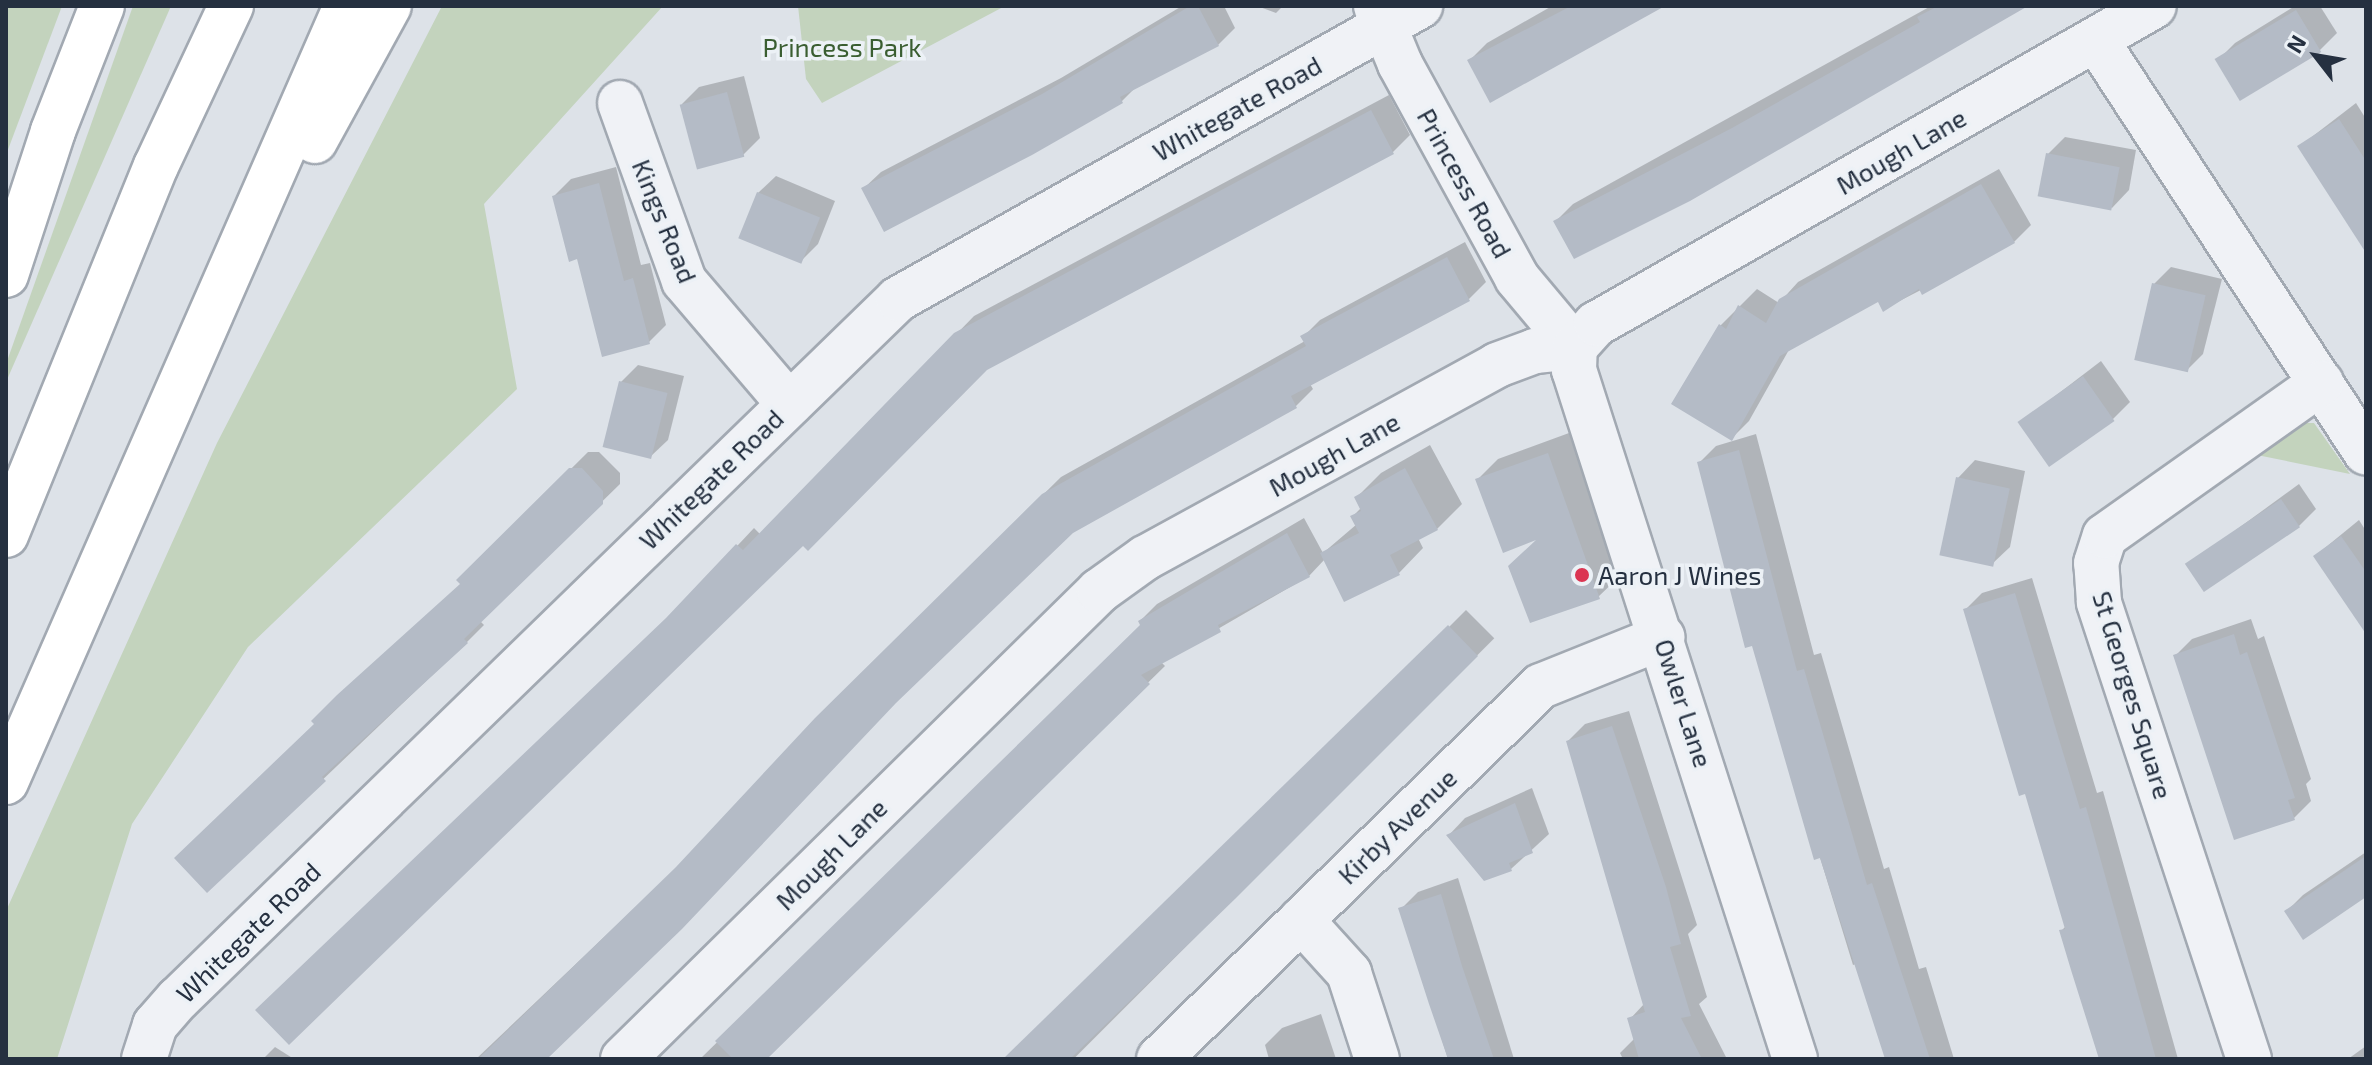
<!DOCTYPE html>
<html>
<head>
<meta charset="utf-8">
<style>
	body { margin:0 }
	#map { position:relative; width:2372px; height:1065px; overflow:hidden; background:#dde2e8; font-family:"Exo 2",sans-serif }
	div>[style] { position:absolute }
	[style*='--x'] { left:calc(var(--x)*1px); top:calc(var(--y)*1px); width:calc(var(--w)*1px); rotate:calc(var(--a)*1deg) }
	.green>* { inset:0; background:#c3d3bd }
	.shadow>* { inset:0; background:#0003; transform-origin:0 0 }
	.building>* { inset:0; background:#b4bbc6; transform-origin:0 0 }
	.roads { filter:drop-shadow(2px 0 #a2a9b2) drop-shadow(-2px 0 #a2a9b2) drop-shadow(0 2px #a2a9b2) drop-shadow(0 -2px #a2a9b2) }
	.minor>* { height:44px; margin:-22px; padding:0 22px; transform-origin:22px; border-radius:22px; background:#f0f2f6 }
	.tertiary>* { height:44px; margin:-22px; padding:0 22px; transform-origin:22px; border-radius:22px; background:#f0f2f6 }
	.motorway>* { height:44px; margin:-22px; padding:0 22px; transform-origin:22px; border-radius:22px; background:#fff }
	.dots>* { width:22px; height:22px; translate:-50% -50%; box-sizing:border-box; border:4px solid #ecf1f6; border-radius:50% }
	span { translate:-50% -50%; white-space:nowrap; text-align:center; line-height:1.15; -webkit-text-stroke:7px #ecf1f6; paint-order:stroke }
	.park-label { font-size:26px; color:#3a5e31 }
	.street-label { font-size:26px; color:#253040 }
	.poi-label { font-size:26px; color:#253040 }
	.left { translate:0 -50%; text-align:left }
	.frame { position:absolute; inset:0; border:8px solid #253040; pointer-events:none }
	.north { position:absolute; left:2276px; top:16px; width:80px; height:80px; -webkit-text-stroke:6px #ecf1f6; paint-order:stroke; rotate:301deg; font-size:22px; font-weight:700; line-height:32px; text-align:center; color:#253040 }
	.north::after { content:''; display:block; margin:auto; width:28px; height:36px; background:#253040; clip-path:polygon(50% 0,100% 100%,50% 72%,0 100%) }
</style>
</head>
<body>
<div id="map">
	<div class="green">
		<div style="clip-path:polygon(6px 6px,62px 6px,6px 155px)"></div>
		<div style="clip-path:polygon(133px 6px,171px 6px,6px 382px,6px 364px)"></div>
		<div style="clip-path:polygon(442px 6px,663px 6px,484px 204px,517px 389px,248px 647px,132px 824px,57px 1059px,6px 1059px,6px 911px,217px 443px)"></div>
		<div style="clip-path:polygon(798px 6px,1005px 6px,822px 103px,806px 79px)"></div>
		<div style="clip-path:polygon(2288px 423px,2314px 423px,2350px 474px,2252px 454px)"></div>
	</div>
	<div class="shadow">
		<div style="clip-path:polygon(1182px 6px,1224px 6px,1235px 28px,1218px 45px,1137px 86px,1122px 101px,885px 229px,863px 189px,881px 172px,1061px 78px)"></div>
		<div style="clip-path:polygon(1257px 6px,1283px 6px,1276px 13px)"></div>
		<div style="clip-path:polygon(1552px 6px,1652px 6px,1470px 60px,1487px 43px)"></div>
		<div style="clip-path:polygon(1931px 6px,2021px 6px,1556px 221px,1573px 204px)"></div>
		<div style="clip-path:polygon(2295px 6px,2320px 6px,2337px 33px,2320px 50px,2242px 98px,2218px 60px,2235px 43px)"></div>
		<div style="clip-path:polygon(744px 76px,760px 138px,743px 155px,682px 104px,699px 87px)"></div>
		<div style="clip-path:polygon(1389px 95px,1410px 135px,1393px 152px,986px 368px,803px 544px,676px 611px,754px 528px,761px 535px,974px 316px)"></div>
		<div style="clip-path:polygon(2356px 103px,2366px 119px,2366px 248px,2300px 146px)"></div>
		<div style="clip-path:polygon(2065px 137px,2136px 150px,2129px 190px,2112px 208px,2048px 154px)"></div>
		<div style="clip-path:polygon(616px 167px,641px 265px,650px 263px,666px 325px,649px 342px,579px 257px,554px 196px,571px 179px)"></div>
		<div style="clip-path:polygon(1999px 169px,2031px 225px,2014px 242px,1884px 309px,1879px 300px,1790px 348px,1749px 421px,1732px 438px,1720px 326px,1757px 289px,1779px 303px,1798px 282px)"></div>
		<div style="clip-path:polygon(776px 176px,835px 201px,818px 244px,801px 261px,758px 193px)"></div>
		<div style="clip-path:polygon(1465px 242px,1486px 282px,1469px 299px,1310px 384px,1313px 389px,1296px 406px,1072px 532px,904px 693px,543px 1059px,476px 1059px,684px 861px,816px 719px,1061px 477px,1305px 341px,1303px 337px,1320px 320px)"></div>
		<div style="clip-path:polygon(2171px 267px,2222px 279px,2203px 354px,2186px 371px,2154px 284px)"></div>
		<div style="clip-path:polygon(2101px 361px,2130px 402px,2113px 419px,2020px 423px)"></div>
		<div style="clip-path:polygon(638px 365px,684px 376px,668px 440px,650px 457px,621px 382px)"></div>
		<div style="clip-path:polygon(1569px 433px,1619px 577px,1598px 597px,1543px 535px,1478px 479px,1498px 459px)"></div>
		<div style="clip-path:polygon(1756px 434px,1814px 655px,1821px 653px,1884px 869px,1889px 867px,1919px 969px,1926px 967px,1954px 1059px,1887px 1059px,1859px 963px,1853px 965px,1699px 463px,1716px 446px)"></div>
		<div style="clip-path:polygon(1430px 445px,1462px 504px,1437px 529px,1418px 538px,1423px 548px,1399px 573px,1325px 559px,1309px 576px,1161px 662px,1165px 666px,764px 1059px,700px 1059px,1143px 625px,1140px 621px,1157px 604px,1304px 518px,1323px 553px,1357px 524px,1353px 516px,1361px 508px,1356px 498px,1381px 473px)"></div>
		<div style="clip-path:polygon(588px 452px,599px 452px,620px 473px,620px 484px,480px 621px,484px 625px,467px 642px,207px 890px,462px 583px,459px 580px)"></div>
		<div style="clip-path:polygon(1975px 460px,2025px 471px,2010px 547px,1992px 564px,1958px 478px)"></div>
		<div style="clip-path:polygon(2299px 484px,2316px 509px,2299px 526px,2188px 565px)"></div>
		<div style="clip-path:polygon(2359px 520px,2366px 531px,2366px 630px,2315px 556px)"></div>
		<div style="clip-path:polygon(2032px 578px,2097px 793px,2103px 791px,2178px 1059px,2102px 1059px,2061px 931px,2066px 926px,2026px 791px,1965px 610px,1982px 593px)"></div>
		<div style="left:1466px;top:610px;width:40px;height:642px;rotate:45deg"></div>
		<div style="clip-path:polygon(2251px 619px,2258px 639px,2264px 636px,2311px 779px,2306px 784px,2311px 801px,2294px 818px,2175px 656px,2192px 639px)"></div>
		<div style="clip-path:polygon(1629px 711px,1697px 925px,1688px 934px,1707px 997px,1699px 1004px,1727px 1059px,1623px 1059px,1620px 1053px,1635px 1038px,1630px 1019px,1644px 1004px,1568px 741px,1585px 724px)"></div>
		<div style="clip-path:polygon(1532px 788px,1549px 834px,1511px 869px,1449px 835px,1465px 818px)"></div>
		<div style="clip-path:polygon(2366px 852px,2366px 895px,2286px 912px,2303px 895px)"></div>
		<div style="clip-path:polygon(1458px 878px,1514px 1059px,1448px 1059px,1401px 909px,1418px 892px)"></div>
		<div style="clip-path:polygon(1321px 1014px,1336px 1059px,1269px 1059px,1265px 1045px,1282px 1028px)"></div>
		<div style="clip-path:polygon(2366px 1046px,2366px 1059px,2348px 1059px)"></div>
		<div style="clip-path:polygon(275px 1047px,294px 1059px,263px 1059px)"></div>
	</div>
	<div class="building">
		<div style="clip-path:polygon(1190px 6px,1198px 6px,1219px 46px,1120px 97px,1123px 103px,1032px 155px,884px 232px,861px 188px,1042px 94px)"></div>
		<div style="clip-path:polygon(1571px 6px,1665px 6px,1490px 103px,1467px 60px)"></div>
		<div style="clip-path:polygon(1938px 6px,2028px 6px,1690px 201px,1574px 259px,1553px 221px,1732px 128px,1920px 22px,1917px 17px)"></div>
		<div style="left:2296px;top:10px;width:49px;height:95px;rotate:59deg"></div>
		<div style="left:727px;top:92px;width:67px;height:49px;rotate:75deg"></div>
		<div style="clip-path:polygon(1371px 110px,1394px 154px,987px 370px,808px 551px,803px 546px,289px 1045px,255px 1010px,666px 618px,736px 544px,743px 550px,954px 333px)"></div>
		<div style="clip-path:polygon(2339px 119px,2366px 161px,2366px 253px,2297px 146px)"></div>
		<div style="left:2046px;top:153px;width:75px;height:44px;rotate:11deg"></div>
		<div style="clip-path:polygon(599px 183px,624px 281px,633px 278px,650px 344px,602px 357px,577px 259px,569px 262px,552px 196px)"></div>
		<div style="clip-path:polygon(1981px 184px,2015px 243px,1922px 295px,1919px 289px,1883px 312px,1878px 302px,1780px 356px,1732px 441px,1671px 404px,1719px 324px,1726px 329px,1738px 305px,1766px 323px,1779px 299px)"></div>
		<div style="left:757px;top:192px;width:68px;height:50px;rotate:22deg"></div>
		<div style="clip-path:polygon(1447px 257px,1470px 301px,1291px 396px,1297px 408px,1073px 533px,896px 703px,682px 929px,547px 1059px,478px 1059px,676px 867px,815px 718px,1042px 494px,1306px 346px,1300px 336px)"></div>
		<div style="left:2152px;top:283px;width:55px;height:79px;rotate:13deg"></div>
		<div style="left:2083px;top:376px;width:55px;height:80px;rotate:55deg"></div>
		<div style="left:619px;top:381px;width:50px;height:68px;rotate:14deg"></div>
		<div style="clip-path:polygon(1739px 450px,1797px 671px,1804px 669px,1867px 885px,1872px 883px,1930px 1059px,1885px 1059px,1820px 858px,1814px 860px,1752px 646px,1745px 648px,1697px 462px)"></div>
		<div style="clip-path:polygon(1548px 453px,1600px 599px,1530px 623px,1508px 566px,1536px 540px,1503px 553px,1475px 479px)"></div>
		<div style="clip-path:polygon(569px 468px,582px 468px,603px 491px,603px 504px,464px 639px,468px 643px,322px 777px,326px 781px,207px 893px,174px 858px,314px 724px,311px 721px,337px 695px,460px 584px,456px 580px)"></div>
		<div style="clip-path:polygon(1405px 468px,1438px 530px,1390px 555px,1400px 575px,1344px 602px,1320px 553px,1359px 533px,1350px 516px,1361px 511px,1354px 497px)"></div>
		<div style="left:1956px;top:477px;width:55px;height:80px;rotate:12deg"></div>
		<div style="left:2281px;top:499px;width:34px;height:116px;rotate:56deg"></div>
		<div style="clip-path:polygon(1287px 533px,1310px 577px,1218px 625px,1221px 632px,1141px 675px,1150px 684px,767px 1059px,733px 1059px,715px 1041px,1140px 625px,1138px 621px)"></div>
		<div style="clip-path:polygon(2341px 536px,2366px 572px,2366px 634px,2313px 556px)"></div>
		<div style="clip-path:polygon(2015px 593px,2080px 809px,2086px 807px,2156px 1059px,2099px 1059px,2071px 970px,2059px 930px,2065px 929px,2025px 794px,2019px 796px,1963px 609px)"></div>
		<div style="clip-path:polygon(1448px 625px,1478px 656px,1237px 897px,1070px 1059px,1003px 1059px)"></div>
		<div style="clip-path:polygon(2234px 634px,2240px 655px,2247px 652px,2295px 798px,2288px 800px,2295px 820px,2234px 840px,2173px 655px)"></div>
		<div style="clip-path:polygon(1612px 726px,1666px 887px,1681px 944px,1670px 947px,1691px 1016px,1681px 1018px,1702px 1059px,1639px 1059px,1627px 1018px,1645px 1012px,1566px 741px)"></div>
		<div style="clip-path:polygon(1515px 803px,1533px 853px,1509px 863px,1512px 871px,1484px 881px,1446px 835px)"></div>
		<div style="clip-path:polygon(2366px 856px,2366px 897px,2303px 940px,2284px 911px)"></div>
		<div style="clip-path:polygon(1441px 894px,1462px 966px,1494px 1059px,1448px 1059px,1429px 1004px,1398px 908px)"></div>
	</div>
	<div class="roads">
		<div class="minor">
			<div style="--x:1376;--y:6;--w:63;--a:67.5"></div>
			<div style="--x:1400;--y:64;--w:244;--a:61.3"></div>
			<div style="--x:1517;--y:278;--w:90;--a:50"></div>
			<div style="--x:2096;--y:40;--w:493;--a:56.8"></div>
			<div style="--x:620;--y:103;--w:189;--a:70.2"></div>
			<div style="--x:684;--y:281;--w:162;--a:49.5"></div>
			<div style="--x:1301;--y:920;--w:72;--a:47.8"></div>
			<div style="--x:1349;--y:973;--w:90;--a:72"></div>
			<div style="--x:144;--y:1059;--w:36;--a:-72"></div>
			<div style="--x:155;--y:1025;--w:35;--a:-49"></div>
			<div style="--x:178;--y:999;--w:1004;--a:-44.19"></div>
			<div style="--x:898;--y:299;--w:599;--a:-29.31"></div>
			<div style="--x:623;--y:1059;--w:668;--a:-44.51"></div>
			<div style="--x:1099;--y:591;--w:57;--a:-35.7"></div>
			<div style="--x:1145;--y:558;--w:401;--a:-28.7"></div>
			<div style="--x:1497;--y:365;--w:40;--a:-20.2"></div>
			<div style="--x:1535;--y:351;--w:40;--a:-5.7"></div>
			<div style="--x:1159;--y:1059;--w:534;--a:-44.32"></div>
			<div style="--x:1541;--y:686;--w:131;--a:-21.9"></div>
			<div style="--x:2249;--y:1059;--w:481;--a:-108.2"></div>
			<div style="--x:2099;--y:602;--w:39;--a:-94"></div>
			<div style="--x:2096;--y:563;--w:28;--a:-72"></div>
			<div style="--x:2105;--y:536;--w:265;--a:-35.3"></div>
		</div>
		<div class="tertiary">
			<div style="--x:1795;--y:1059;--w:724;--a:-107.78"></div>
			<div style="--x:1574;--y:370;--w:23;--a:-88"></div>
			<div style="--x:1575;--y:347;--w:31;--a:-48"></div>
			<div style="--x:1596;--y:324;--w:642;--a:-29.68"></div>
		</div>
		<div class="motorway">
			<div style="--x:315;--y:141;--w:154;--a:-61.3"></div>
			<div style="--x:6;--y:275;--w:151;--a:-71.9"></div>
			<div style="--x:53;--y:131;--w:134;--a:-68.6"></div>
			<div style="--x:6;--y:535;--w:398;--a:-67.9"></div>
			<div style="--x:156;--y:166;--w:177;--a:-64.9"></div>
			<div style="--x:6;--y:782;--w:847;--a:-66.34"></div>
		</div>
	</div>
	<div class="dots">
		<div style="left:1582px;top:575px;background:#db3552"></div>
	</div>
	<div class="park-label">
		<span style="left:842px;top:47px">Princess Park</span>
	</div>
	<div class="street-label">
		<span style="left:1237px;top:108px;rotate:-29deg">Whitegate Road</span>
		<span style="left:1901px;top:151px;rotate:-30deg">Mough Lane</span>
		<span style="left:1465px;top:183px;rotate:61deg">Princess Road</span>
		<span style="left:665px;top:221px;rotate:68deg">Kings Road</span>
		<span style="left:1334px;top:454px;rotate:-29deg">Mough Lane</span>
		<span style="left:711px;top:479px;rotate:-44deg">Whitegate Road</span>
		<span style="left:2133px;top:695px;rotate:73deg">St Georges Square</span>
		<span style="left:1684px;top:703px;rotate:72deg">Owler Lane</span>
		<span style="left:1397px;top:826px;rotate:-44deg">Kirby Avenue</span>
		<span style="left:831px;top:854px;rotate:-45deg">Mough Lane</span>
		<span style="left:248px;top:932px;rotate:-44deg">Whitegate Road</span>
	</div>
	<div class="poi-label">
		<span class="left" style="left:1598px;top:575px">Aaron J Wines</span>
	</div>
	<div class="frame"></div>
	<div class="north">N</div>
</div>
</body>
</html>
